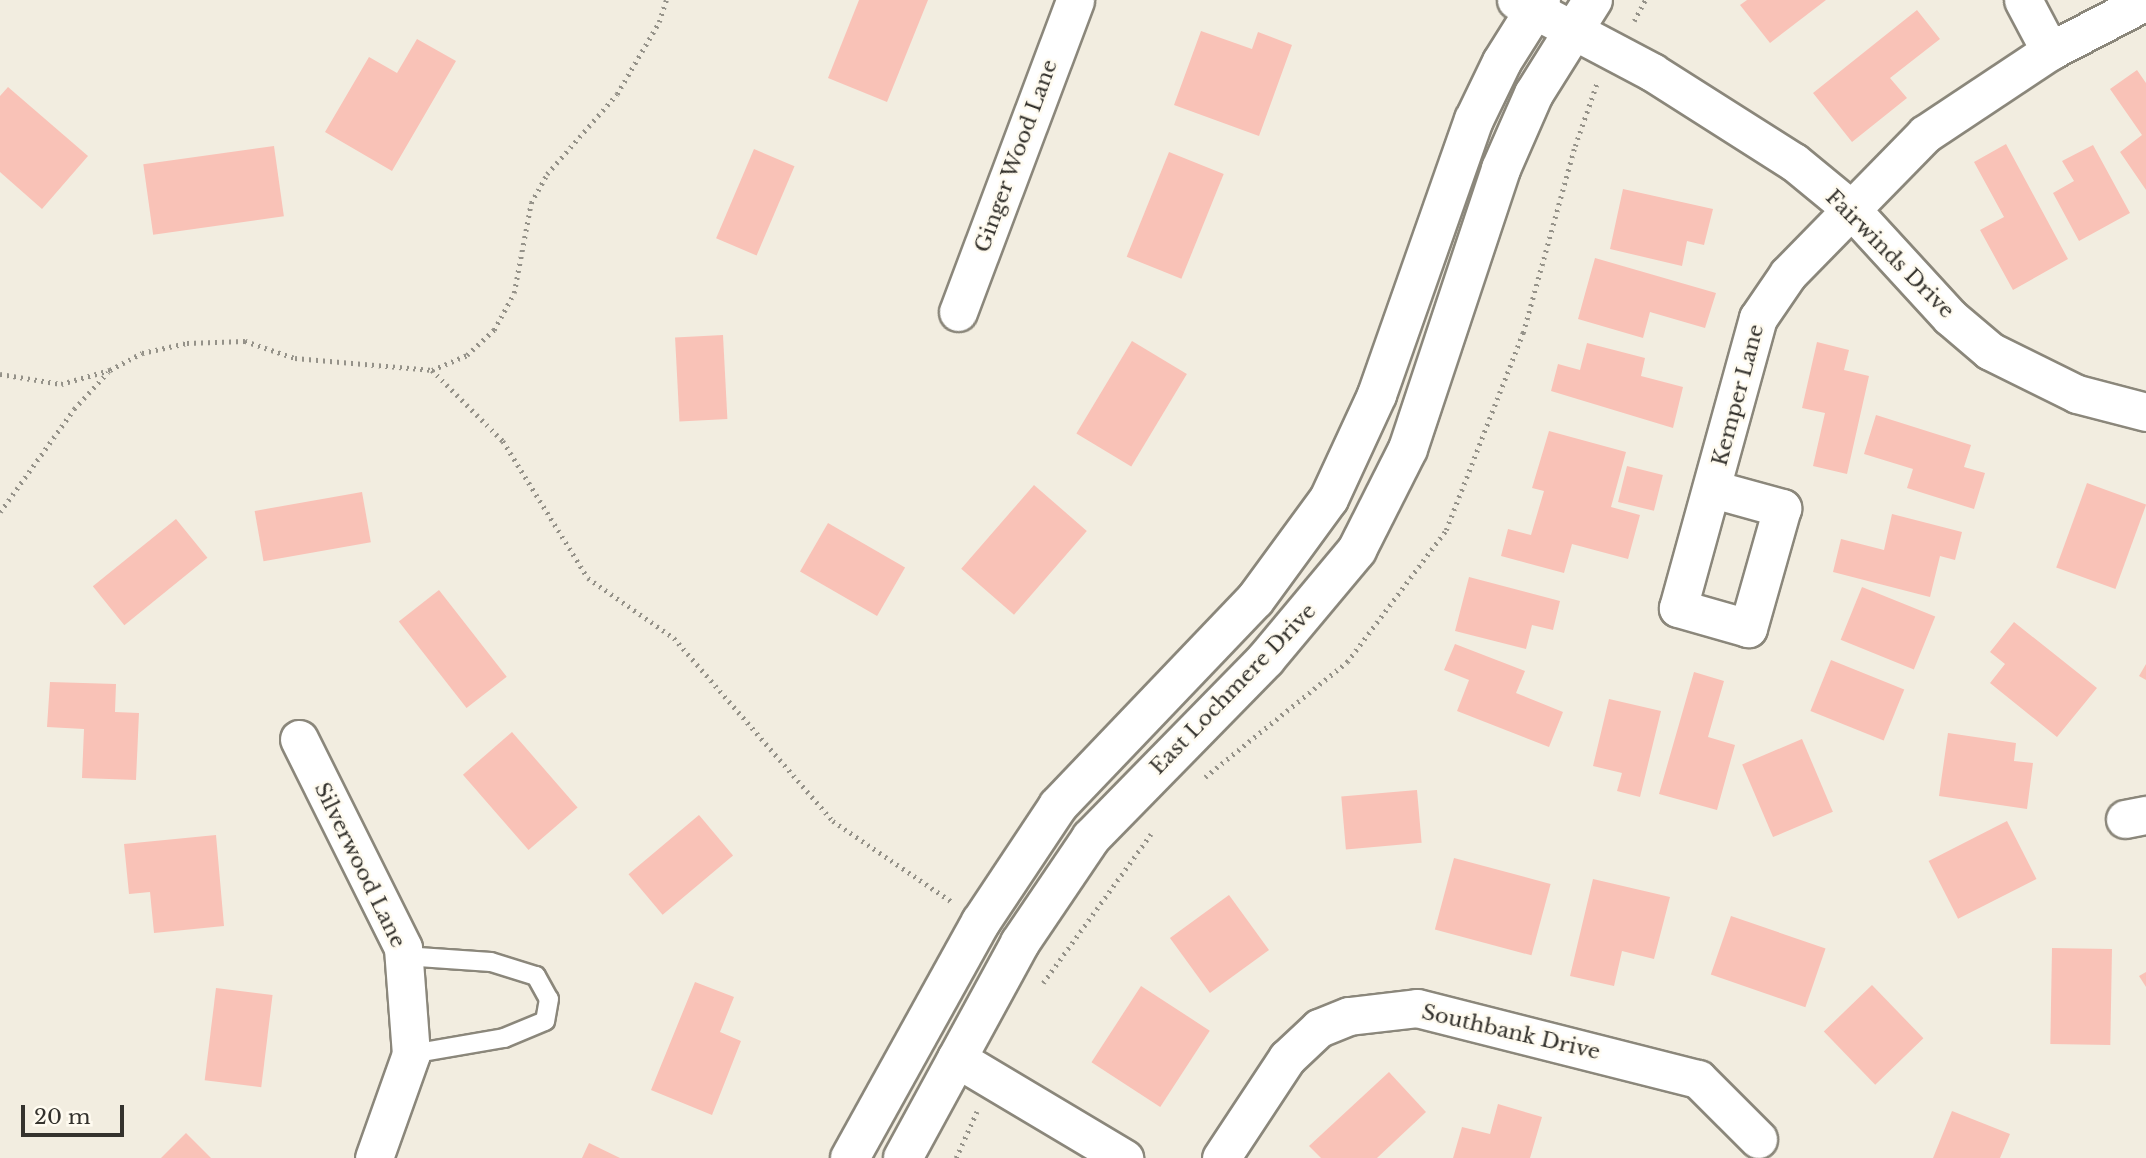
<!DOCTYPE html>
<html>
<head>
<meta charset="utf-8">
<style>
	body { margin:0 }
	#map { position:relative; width:2146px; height:1158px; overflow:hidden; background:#f2ede0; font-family:"Libre Baskerville",serif }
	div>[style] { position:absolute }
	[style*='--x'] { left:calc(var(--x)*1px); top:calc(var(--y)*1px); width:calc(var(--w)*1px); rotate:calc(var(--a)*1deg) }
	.building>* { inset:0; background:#f9c2b7; transform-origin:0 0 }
	.path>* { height:4.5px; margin-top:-2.25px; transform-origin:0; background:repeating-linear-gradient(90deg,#959289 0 2px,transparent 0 7px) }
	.roads { filter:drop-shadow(2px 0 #8b877b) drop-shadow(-2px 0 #8b877b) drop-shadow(0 2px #8b877b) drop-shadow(0 -2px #8b877b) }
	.lane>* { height:18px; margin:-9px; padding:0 9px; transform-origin:9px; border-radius:9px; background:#fff }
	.street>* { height:37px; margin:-18.5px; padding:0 18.5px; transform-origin:18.5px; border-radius:18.5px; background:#fff }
	.secondary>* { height:38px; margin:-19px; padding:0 19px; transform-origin:19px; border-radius:19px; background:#fff }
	span { translate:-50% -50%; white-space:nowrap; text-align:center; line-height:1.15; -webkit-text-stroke:5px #fffbf0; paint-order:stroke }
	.street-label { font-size:21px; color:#34322d }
	.scale { position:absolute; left:21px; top:1105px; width:103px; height:32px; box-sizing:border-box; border:4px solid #34322d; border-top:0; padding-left:9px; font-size:21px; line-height:24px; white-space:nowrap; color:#34322d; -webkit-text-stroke:5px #fffbf0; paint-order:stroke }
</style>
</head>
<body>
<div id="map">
	<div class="building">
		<div style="clip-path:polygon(859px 0,928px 0,887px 102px,828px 78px)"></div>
		<div style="clip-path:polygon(1747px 0,1826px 0,1770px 43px,1740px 5px)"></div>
		<div style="clip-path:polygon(1917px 10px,1940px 39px,1890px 78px,1907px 98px,1852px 142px,1813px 93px)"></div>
		<div style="clip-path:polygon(1201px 31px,1252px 49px,1258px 32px,1292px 45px,1259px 136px,1174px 105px)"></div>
		<div style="clip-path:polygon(417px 39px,456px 61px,392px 171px,325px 132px,369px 57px,397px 73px)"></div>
		<div style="clip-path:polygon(2137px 70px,2146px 83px,2146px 190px,2120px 152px,2142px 135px,2110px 89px)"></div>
		<div style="clip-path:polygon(8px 87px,88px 156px,42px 209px,0 172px,0 96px)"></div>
		<div style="clip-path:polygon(2006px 144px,2068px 259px,2013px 290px,1980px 230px,2004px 217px,1974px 162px)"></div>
		<div style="clip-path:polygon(2093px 145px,2130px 213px,2079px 241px,2053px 193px,2074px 181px,2062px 161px)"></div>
		<div style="left:274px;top:146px;width:71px;height:132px;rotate:82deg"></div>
		<div style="left:754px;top:149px;width:44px;height:97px;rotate:23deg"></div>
		<div style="left:1169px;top:152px;width:59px;height:113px;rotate:22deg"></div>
		<div style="clip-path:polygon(1623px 189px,1713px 209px,1704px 245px,1687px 241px,1682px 266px,1610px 249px)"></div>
		<div style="clip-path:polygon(1595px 258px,1716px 293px,1705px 328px,1650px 312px,1643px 338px,1578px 319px)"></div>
		<div style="left:723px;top:335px;width:84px;height:48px;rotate:87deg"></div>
		<div style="left:1132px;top:341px;width:64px;height:108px;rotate:31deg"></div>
		<div style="clip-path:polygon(1817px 342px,1849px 350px,1844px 370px,1869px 376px,1847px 474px,1813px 466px,1825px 413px,1802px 408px)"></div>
		<div style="clip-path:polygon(1587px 343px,1645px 358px,1641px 376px,1683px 387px,1673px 428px,1551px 391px,1558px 364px,1580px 370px)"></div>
		<div style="clip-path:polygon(1876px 415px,1971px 445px,1964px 467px,1985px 473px,1974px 509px,1907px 488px,1913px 469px,1864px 454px)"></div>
		<div style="clip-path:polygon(1549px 431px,1626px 452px,1611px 507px,1640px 515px,1628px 559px,1572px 544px,1564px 573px,1501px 556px,1508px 529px,1531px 535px,1544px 491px,1532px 488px)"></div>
		<div style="left:1627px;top:466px;width:37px;height:37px;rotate:14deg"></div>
		<div style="left:2087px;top:483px;width:63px;height:90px;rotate:20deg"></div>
		<div style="left:1034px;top:485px;width:70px;height:111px;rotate:41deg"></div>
		<div style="left:362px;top:492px;width:51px;height:109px;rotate:80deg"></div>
		<div style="clip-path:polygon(1892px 514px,1962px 532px,1955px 560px,1940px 556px,1930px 597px,1833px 572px,1841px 539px,1884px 550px)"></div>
		<div style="left:176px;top:519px;width:50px;height:107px;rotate:51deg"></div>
		<div style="left:828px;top:523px;width:89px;height:56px;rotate:30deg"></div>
		<div style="clip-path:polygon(1469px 577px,1560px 601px,1553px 630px,1532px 625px,1526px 649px,1455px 631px)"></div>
		<div style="left:1862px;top:587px;width:79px;height:57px;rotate:22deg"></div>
		<div style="left:439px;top:590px;width:110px;height:51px;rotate:52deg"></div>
		<div style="clip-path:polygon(2014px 622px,2097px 688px,2057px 737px,1990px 683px,2005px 664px,1990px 652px)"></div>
		<div style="clip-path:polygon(1455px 644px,1525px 671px,1516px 693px,1563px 712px,1549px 747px,1457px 711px,1469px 680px,1444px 670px)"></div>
		<div style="left:1831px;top:660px;width:79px;height:55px;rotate:22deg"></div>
		<div style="clip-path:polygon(2146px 664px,2146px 680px,2139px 676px)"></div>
		<div style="clip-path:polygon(1694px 672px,1724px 681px,1708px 737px,1735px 745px,1717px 810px,1659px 794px)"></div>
		<div style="clip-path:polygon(50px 682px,116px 684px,115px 712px,139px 713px,136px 780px,82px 778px,84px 729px,47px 727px)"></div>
		<div style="clip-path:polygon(1609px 699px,1661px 711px,1640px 797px,1617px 791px,1622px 773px,1593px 766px)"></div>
		<div style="left:512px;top:732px;width:100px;height:65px;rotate:49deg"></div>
		<div style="clip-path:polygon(1948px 733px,2016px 743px,2014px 761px,2033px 763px,2027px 809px,1939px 796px)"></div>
		<div style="left:1802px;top:739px;width:79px;height:65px;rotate:67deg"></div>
		<div style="left:1417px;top:790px;width:53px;height:76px;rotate:85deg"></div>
		<div style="left:699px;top:815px;width:53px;height:92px;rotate:50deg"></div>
		<div style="left:2007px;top:821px;width:65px;height:88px;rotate:63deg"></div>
		<div style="clip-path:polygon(216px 835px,224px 926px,154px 933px,150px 892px,129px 894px,124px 844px)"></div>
		<div style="left:1454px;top:858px;width:100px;height:74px;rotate:15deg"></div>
		<div style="clip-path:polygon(1593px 879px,1670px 897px,1654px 959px,1622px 951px,1614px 986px,1570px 976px)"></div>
		<div style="left:1229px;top:895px;width:68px;height:73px;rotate:54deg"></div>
		<div style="left:1731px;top:916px;width:100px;height:62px;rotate:19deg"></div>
		<div style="left:2052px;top:948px;width:60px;height:96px;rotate:1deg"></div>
		<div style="clip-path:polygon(2146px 972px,2146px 987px,2139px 976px)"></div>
		<div style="clip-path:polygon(695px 982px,734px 997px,720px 1032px,741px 1041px,712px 1115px,651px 1090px)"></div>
		<div style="left:1872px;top:985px;width:74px;height:67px;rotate:46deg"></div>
		<div style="left:1141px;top:986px;width:82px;height:91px;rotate:33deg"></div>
		<div style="left:216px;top:988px;width:57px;height:93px;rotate:7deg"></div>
		<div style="clip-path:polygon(1389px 1072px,1426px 1112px,1377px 1158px,1321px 1158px,1309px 1146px)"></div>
		<div style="clip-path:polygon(1498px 1104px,1542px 1117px,1530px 1158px,1453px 1158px,1462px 1127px,1490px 1134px)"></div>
		<div style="clip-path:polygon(1952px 1111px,2010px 1134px,2000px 1158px,1933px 1158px)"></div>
		<div style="clip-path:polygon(186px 1133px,211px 1158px,161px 1158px)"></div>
		<div style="clip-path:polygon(589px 1143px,620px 1158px,582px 1158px)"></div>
	</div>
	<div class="path">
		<div style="--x:1634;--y:21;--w:24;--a:-62"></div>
		<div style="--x:432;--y:370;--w:100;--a:45"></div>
		<div style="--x:503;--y:441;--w:161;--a:58.2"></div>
		<div style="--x:588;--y:578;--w:105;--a:34.9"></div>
		<div style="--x:674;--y:638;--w:242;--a:49"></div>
		<div style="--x:833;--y:821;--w:144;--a:34.2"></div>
		<div style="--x:0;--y:374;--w:62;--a:9.3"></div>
		<div style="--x:61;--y:384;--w:51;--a:-15.9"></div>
		<div style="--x:110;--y:370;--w:36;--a:-28"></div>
		<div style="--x:142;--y:353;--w:46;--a:-12.5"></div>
		<div style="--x:187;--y:343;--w:58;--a:-2"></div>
		<div style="--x:245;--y:341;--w:53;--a:18.8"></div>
		<div style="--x:295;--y:358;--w:138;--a:5"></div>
		<div style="--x:432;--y:370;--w:38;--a:-23"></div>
		<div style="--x:467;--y:355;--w:37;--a:-43"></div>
		<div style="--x:494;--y:330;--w:42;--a:-61.6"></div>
		<div style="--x:514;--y:293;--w:92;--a:-79.3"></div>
		<div style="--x:531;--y:203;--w:33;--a:-61"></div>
		<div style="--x:547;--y:174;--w:106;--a:-48.8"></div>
		<div style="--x:617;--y:94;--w:83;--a:-59.7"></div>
		<div style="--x:659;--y:22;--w:23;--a:-72"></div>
		<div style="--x:0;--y:512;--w:127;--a:-54.3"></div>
		<div style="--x:74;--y:409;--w:50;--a:-47.4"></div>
		<div style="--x:1205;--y:777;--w:183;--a:-39"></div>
		<div style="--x:1347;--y:662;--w:165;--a:-53.1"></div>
		<div style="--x:1446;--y:530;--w:212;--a:-68.7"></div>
		<div style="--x:1523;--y:333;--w:194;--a:-74.5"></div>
		<div style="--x:1575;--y:146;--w:67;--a:-70.8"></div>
		<div style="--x:1043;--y:983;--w:184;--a:-54.1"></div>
		<div style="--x:956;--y:1158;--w:51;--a:-65.9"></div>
	</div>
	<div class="roads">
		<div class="lane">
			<div style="--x:404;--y:956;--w:87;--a:3.9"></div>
			<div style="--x:491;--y:962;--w:47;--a:17.3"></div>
			<div style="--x:536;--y:976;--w:26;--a:61"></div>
			<div style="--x:549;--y:999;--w:22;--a:100"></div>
			<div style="--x:545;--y:1021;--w:44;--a:157.5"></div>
			<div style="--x:504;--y:1038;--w:94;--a:170.2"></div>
		</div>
		<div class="street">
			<div style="--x:1516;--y:0;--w:154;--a:27.9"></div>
			<div style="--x:1652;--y:72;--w:168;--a:32.4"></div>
			<div style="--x:1794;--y:162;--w:72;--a:39.4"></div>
			<div style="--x:1850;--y:208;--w:148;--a:47.5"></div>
			<div style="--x:1950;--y:317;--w:52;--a:40.4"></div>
			<div style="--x:1990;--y:351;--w:97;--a:26.3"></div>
			<div style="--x:2077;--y:394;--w:71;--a:14.6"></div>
			<div style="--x:2023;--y:0;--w:58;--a:62.1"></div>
			<div style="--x:958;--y:312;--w:333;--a:-69.4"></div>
			<div style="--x:1713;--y:489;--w:72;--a:15.4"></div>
			<div style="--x:1782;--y:508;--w:125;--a:105.8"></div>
			<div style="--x:1748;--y:628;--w:73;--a:-164.1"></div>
			<div style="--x:1678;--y:608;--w:301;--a:-74.6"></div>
			<div style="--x:1758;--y:318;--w:53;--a:-55.7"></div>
			<div style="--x:1788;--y:274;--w:196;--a:-45.6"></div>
			<div style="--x:1925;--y:134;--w:150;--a:-33.6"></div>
			<div style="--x:2050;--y:51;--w:108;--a:-27.5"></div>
			<div style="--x:299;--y:739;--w:233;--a:63.5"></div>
			<div style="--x:403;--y:948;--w:106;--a:85.7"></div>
			<div style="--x:411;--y:1054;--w:110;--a:109.6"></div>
			<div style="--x:2125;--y:819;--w:21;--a:-11"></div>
			<div style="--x:956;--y:1058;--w:196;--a:30.8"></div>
			<div style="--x:1221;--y:1158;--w:120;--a:-56.6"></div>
			<div style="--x:1287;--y:1058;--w:44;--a:-43.2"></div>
			<div style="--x:1319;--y:1028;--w:32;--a:-22"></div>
			<div style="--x:1349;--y:1016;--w:68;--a:-6.7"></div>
			<div style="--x:1417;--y:1008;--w:290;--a:14.2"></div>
			<div style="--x:1698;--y:1079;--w:85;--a:45"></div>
		</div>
		<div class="secondary">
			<div style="--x:850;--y:1158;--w:270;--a:-61"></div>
			<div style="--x:981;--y:922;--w:139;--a:-56.4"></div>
			<div style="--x:1058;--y:806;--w:285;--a:-46.3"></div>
			<div style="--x:1255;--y:600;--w:125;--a:-53.8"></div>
			<div style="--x:1329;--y:499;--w:115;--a:-65.2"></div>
			<div style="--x:1377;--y:395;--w:292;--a:-70.6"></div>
			<div style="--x:1474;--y:120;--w:64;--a:-64.2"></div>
			<div style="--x:1502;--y:62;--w:73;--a:-57.8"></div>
			<div style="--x:903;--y:1158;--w:245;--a:-61.4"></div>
			<div style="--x:1020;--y:943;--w:127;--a:-55.9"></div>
			<div style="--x:1091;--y:838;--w:250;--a:-45.6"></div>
			<div style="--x:1266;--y:659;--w:142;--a:-50.1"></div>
			<div style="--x:1357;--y:550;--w:113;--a:-63.2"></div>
			<div style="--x:1408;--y:449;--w:295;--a:-71.6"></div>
			<div style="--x:1501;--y:169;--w:82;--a:-66.3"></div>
			<div style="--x:1534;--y:94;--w:111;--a:-57.9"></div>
		</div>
	</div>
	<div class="street-label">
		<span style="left:1016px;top:156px;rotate:-70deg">Ginger Wood Lane</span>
		<span style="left:1890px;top:254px;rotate:45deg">Fairwinds Drive</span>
		<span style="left:1738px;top:395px;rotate:-75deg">Kemper Lane</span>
		<span style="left:1233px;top:689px;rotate:-46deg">East Lochmere Drive</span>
		<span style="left:360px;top:865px;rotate:64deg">Silverwood Lane</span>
		<span style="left:1511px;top:1032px;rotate:13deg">Southbank Drive</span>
	</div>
	<div class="scale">20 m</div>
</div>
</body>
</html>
